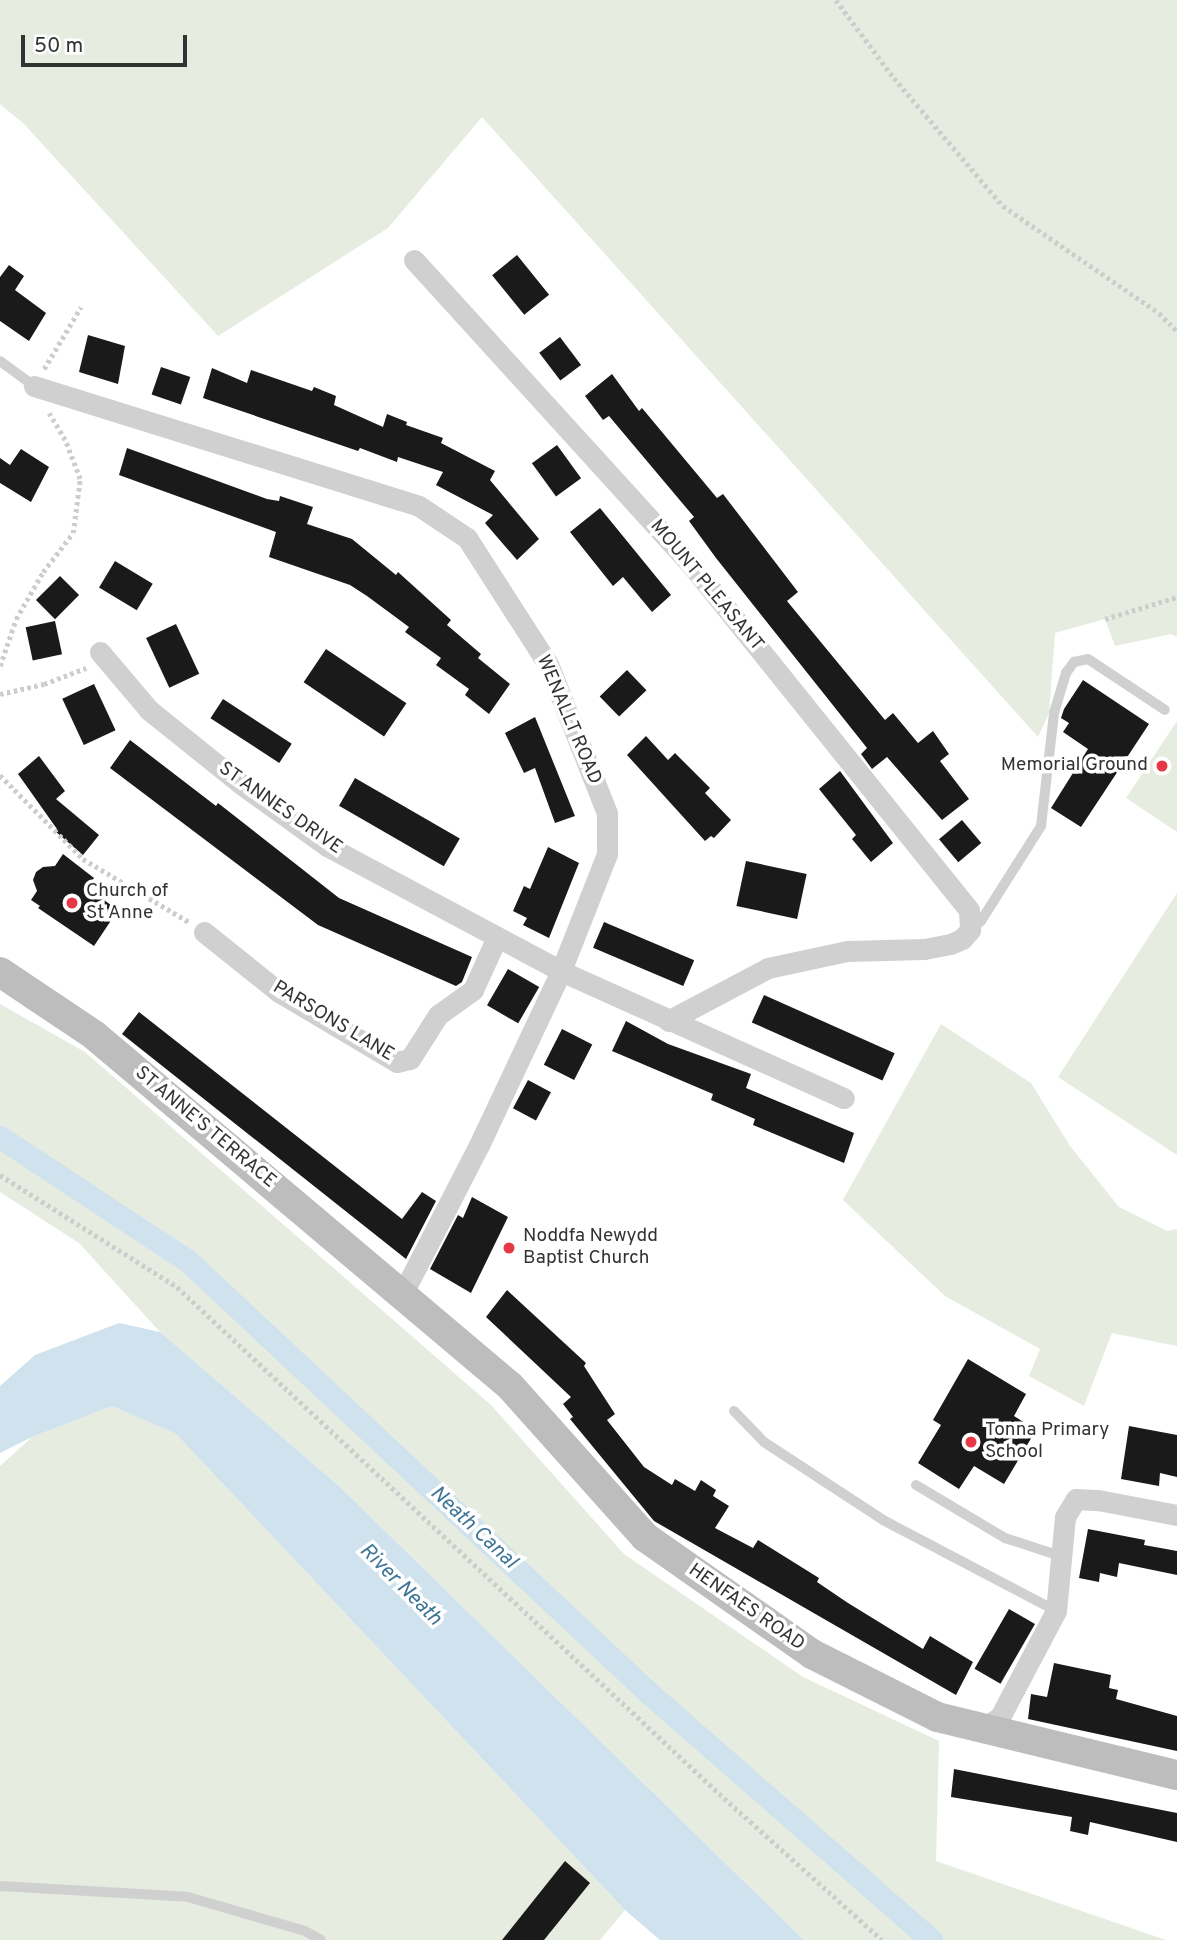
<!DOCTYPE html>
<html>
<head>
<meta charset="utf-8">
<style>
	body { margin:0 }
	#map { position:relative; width:1177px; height:1940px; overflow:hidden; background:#fff; font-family:Overpass,sans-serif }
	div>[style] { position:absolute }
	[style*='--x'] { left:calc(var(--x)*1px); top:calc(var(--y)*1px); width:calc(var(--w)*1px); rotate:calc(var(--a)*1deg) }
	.green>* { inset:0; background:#e6ecdf }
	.water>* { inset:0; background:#cfe2ee }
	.canal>* { height:23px; margin:-11.5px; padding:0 11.5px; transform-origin:11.5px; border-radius:11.5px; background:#cfe2ee }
	.building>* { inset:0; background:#1a1a1a; transform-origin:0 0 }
	.path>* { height:4.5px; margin-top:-2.25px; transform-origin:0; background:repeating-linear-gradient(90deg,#cdcdcd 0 3.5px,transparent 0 7px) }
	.service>* { height:10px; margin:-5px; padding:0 5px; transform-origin:5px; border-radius:5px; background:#d0d0d0 }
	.minor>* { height:21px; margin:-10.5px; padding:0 10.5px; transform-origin:10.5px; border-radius:10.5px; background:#d0d0d0 }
	.secondary>* { height:30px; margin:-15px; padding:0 15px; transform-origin:15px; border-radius:15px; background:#bdbdbd }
	.dots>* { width:19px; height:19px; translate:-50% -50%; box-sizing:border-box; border:4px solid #fff; border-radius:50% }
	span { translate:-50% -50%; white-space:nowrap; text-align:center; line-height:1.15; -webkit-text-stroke:7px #fff; paint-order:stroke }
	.street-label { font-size:19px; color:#333 }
	.poi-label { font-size:19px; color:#333 }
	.right { translate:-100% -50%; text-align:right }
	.left { translate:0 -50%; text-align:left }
	.water-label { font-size:21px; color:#3f7597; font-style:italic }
	.scale { position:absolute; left:21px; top:35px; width:166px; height:32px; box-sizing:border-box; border:4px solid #333; border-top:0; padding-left:9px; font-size:21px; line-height:24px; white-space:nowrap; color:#333; -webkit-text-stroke:5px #fff; paint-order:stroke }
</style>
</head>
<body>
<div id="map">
	<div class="green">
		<div style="clip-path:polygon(0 0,1177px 0,1177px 637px,1171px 634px,1115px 646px,1105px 619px,1055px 633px,1049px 713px,1038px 737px,482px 117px,388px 228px,218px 336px,24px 124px,0 104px)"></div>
		<div style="clip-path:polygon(1177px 721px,1177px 832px,1126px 798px)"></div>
		<div style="clip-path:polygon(1177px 893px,1177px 1155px,1058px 1077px)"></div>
		<div style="clip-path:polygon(0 1004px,85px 1052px,491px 1405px,624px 1554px,803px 1677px,939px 1741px,936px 1861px,1166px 1940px,804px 1940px,339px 1486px,160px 1332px,79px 1243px,0 1192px)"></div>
		<div style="clip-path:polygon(941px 1024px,1031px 1083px,1070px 1146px,1119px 1207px,1167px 1231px,1177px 1229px,1177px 1346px,1112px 1333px,1084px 1406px,1029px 1376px,1040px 1349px,945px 1296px,843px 1200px)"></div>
		<div style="clip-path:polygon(112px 1406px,176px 1434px,625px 1910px,600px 1940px,0 1940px,0 1466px,32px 1437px)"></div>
	</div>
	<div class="water">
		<div style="clip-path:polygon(119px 1323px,160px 1332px,339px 1486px,804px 1940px,660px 1940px,625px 1910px,176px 1434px,112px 1406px,32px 1437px,0 1453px,0 1386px,35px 1355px)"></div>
	</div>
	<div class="canal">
		<div style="--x:0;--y:1137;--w:225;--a:33.4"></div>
		<div style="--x:188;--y:1261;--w:632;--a:43.14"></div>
		<div style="--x:649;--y:1693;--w:375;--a:41.2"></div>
	</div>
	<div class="building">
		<div style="left:517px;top:255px;width:51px;height:32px;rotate:51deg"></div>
		<div style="clip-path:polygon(9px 265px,24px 276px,15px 290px,46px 313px,29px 341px,0 321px,0 277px)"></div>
		<div style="clip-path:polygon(88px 335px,125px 346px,118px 384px,79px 372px)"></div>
		<div style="left:560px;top:337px;width:35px;height:26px;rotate:53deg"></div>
		<div style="left:161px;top:367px;width:31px;height:29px;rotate:19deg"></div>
		<div style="clip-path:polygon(212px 368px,247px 383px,251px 370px,312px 391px,314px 387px,336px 396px,334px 405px,383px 427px,387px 414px,407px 422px,406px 425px,443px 438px,441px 443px,495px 471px,490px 480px,539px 539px,517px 560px,485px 523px,493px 515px,436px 485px,443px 472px,398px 457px,397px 462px,360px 448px,358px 451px,203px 398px)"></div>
		<div style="clip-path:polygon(612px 374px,639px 411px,642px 408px,717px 498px,723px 494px,798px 592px,787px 601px,885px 720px,893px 713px,918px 743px,933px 731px,949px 754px,940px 761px,969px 799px,942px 820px,887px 757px,872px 769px,861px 754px,867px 748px,716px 558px,689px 521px,694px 517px,609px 416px,603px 420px,585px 396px)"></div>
		<div style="left:557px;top:445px;width:41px;height:31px;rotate:54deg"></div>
		<div style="clip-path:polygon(127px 448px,267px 499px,279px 501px,280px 496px,313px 507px,307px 524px,352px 539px,396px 575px,398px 572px,451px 620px,447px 625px,481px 654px,478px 658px,510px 684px,489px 714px,465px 695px,469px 689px,436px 665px,441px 658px,405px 632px,409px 627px,367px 596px,350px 585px,269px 557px,276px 532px,119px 475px)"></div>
		<div style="clip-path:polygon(21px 449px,49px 467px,31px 502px,0 483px,0 458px,10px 465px)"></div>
		<div style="clip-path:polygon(600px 508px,671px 595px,652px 612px,623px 577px,613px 586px,570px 532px)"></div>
		<div style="left:115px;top:561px;width:44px;height:31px;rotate:31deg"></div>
		<div style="left:60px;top:576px;width:27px;height:34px;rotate:45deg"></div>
		<div style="left:55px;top:621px;width:34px;height:30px;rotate:78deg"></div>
		<div style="left:176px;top:624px;width:55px;height:33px;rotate:65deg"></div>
		<div style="left:326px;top:649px;width:97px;height:40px;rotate:34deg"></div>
		<div style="left:627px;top:670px;width:28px;height:38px;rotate:46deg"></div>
		<div style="clip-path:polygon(1083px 680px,1149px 724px,1081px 827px,1051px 808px,1088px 749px,1063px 732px,1069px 723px,1061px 718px,1064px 709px)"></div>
		<div style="left:94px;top:684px;width:51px;height:35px;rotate:65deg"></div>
		<div style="left:223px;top:699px;width:82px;height:23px;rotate:33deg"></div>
		<div style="clip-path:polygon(535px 717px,575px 816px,555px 823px,535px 768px,524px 773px,505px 733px)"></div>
		<div style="clip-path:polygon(646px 736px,668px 760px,675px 753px,710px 788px,705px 793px,731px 820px,714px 838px,711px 836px,705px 841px,627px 755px)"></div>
		<div style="clip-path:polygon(130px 740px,216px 806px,218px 803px,339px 898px,472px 957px,462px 982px,456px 986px,318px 925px,110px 768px)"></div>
		<div style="clip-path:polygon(39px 756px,65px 791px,56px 799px,99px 835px,83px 855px,55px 831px,57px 829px,18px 774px)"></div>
		<div style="clip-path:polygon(840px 771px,893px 843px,871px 862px,852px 839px,856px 835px,819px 789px)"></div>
		<div style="left:355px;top:778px;width:121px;height:32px;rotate:30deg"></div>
		<div style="left:962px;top:820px;width:30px;height:30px;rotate:50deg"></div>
		<div style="clip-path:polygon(548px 847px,579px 863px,549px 938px,523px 925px,527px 918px,513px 911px,524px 886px,530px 889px)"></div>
		<div style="clip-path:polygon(63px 854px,94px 878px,87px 888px,118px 910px,94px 946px,38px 908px,40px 906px,31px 900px,37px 891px,33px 880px,36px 872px,43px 867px,55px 866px)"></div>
		<div style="left:746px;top:861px;width:62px;height:46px;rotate:12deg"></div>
		<div style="left:604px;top:922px;width:98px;height:28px;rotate:23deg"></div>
		<div style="left:508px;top:969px;width:36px;height:42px;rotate:30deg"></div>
		<div style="left:764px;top:995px;width:143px;height:30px;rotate:24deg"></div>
		<div style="clip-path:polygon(139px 1012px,402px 1219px,422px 1192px,436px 1201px,406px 1259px,122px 1034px)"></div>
		<div style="clip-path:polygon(626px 1021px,668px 1044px,751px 1074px,746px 1088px,854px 1133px,844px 1163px,753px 1125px,755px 1119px,711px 1100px,713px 1094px,612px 1051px)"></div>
		<div style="left:562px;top:1029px;width:34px;height:40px;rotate:27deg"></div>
		<div style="left:528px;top:1080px;width:26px;height:32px;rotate:28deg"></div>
		<div style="clip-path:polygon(472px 1197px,508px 1217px,471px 1293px,430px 1269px,458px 1215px,463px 1218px)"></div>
		<div style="clip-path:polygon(507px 1290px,586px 1363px,584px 1366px,615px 1414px,607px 1420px,644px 1467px,672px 1485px,675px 1479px,695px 1491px,701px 1480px,716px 1490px,713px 1496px,729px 1506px,715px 1528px,753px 1548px,758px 1540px,819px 1578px,817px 1582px,848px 1603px,923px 1649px,930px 1636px,973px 1662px,956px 1695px,654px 1521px,570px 1419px,573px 1417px,563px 1404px,571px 1397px,486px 1317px)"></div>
		<div style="clip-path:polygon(968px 1359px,1026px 1394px,1014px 1416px,1036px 1430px,1004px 1484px,974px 1466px,959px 1489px,918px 1463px,941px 1425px,933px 1420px)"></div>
		<div style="clip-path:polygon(1129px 1426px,1177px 1435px,1177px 1477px,1160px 1473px,1159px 1486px,1121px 1479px)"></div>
		<div style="clip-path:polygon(1088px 1529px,1145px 1540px,1144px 1545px,1177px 1551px,1177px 1575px,1119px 1563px,1117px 1577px,1100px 1573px,1099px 1582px,1079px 1578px)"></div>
		<div style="left:1009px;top:1609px;width:30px;height:69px;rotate:30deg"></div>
		<div style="clip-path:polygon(1054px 1663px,1111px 1675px,1109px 1688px,1118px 1690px,1116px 1699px,1177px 1716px,1177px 1751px,1028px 1719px,1031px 1694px,1047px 1697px)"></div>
		<div style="clip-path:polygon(954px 1769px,1177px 1813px,1177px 1842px,1090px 1822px,1088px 1835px,1070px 1831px,1072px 1817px,951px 1797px)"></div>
		<div style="clip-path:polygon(565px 1861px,590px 1883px,544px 1940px,502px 1940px)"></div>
	</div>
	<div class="path">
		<div style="--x:836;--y:0;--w:97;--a:53.4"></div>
		<div style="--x:894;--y:78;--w:168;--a:49.6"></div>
		<div style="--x:1003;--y:206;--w:189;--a:34.4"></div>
		<div style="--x:1159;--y:313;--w:25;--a:45"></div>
		<div style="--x:44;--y:369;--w:72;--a:-59.2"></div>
		<div style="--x:1105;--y:619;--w:75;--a:-17"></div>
		<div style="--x:0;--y:666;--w:50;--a:-71.2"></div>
		<div style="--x:16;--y:619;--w:54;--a:-60.1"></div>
		<div style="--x:43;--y:572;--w:49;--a:-52.4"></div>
		<div style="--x:73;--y:533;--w:54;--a:-82.6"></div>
		<div style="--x:80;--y:479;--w:42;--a:-111"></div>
		<div style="--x:65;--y:440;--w:31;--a:-121"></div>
		<div style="--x:0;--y:694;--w:45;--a:-12.8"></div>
		<div style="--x:44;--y:684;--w:45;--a:-20.9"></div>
		<div style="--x:0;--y:775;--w:118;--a:45.3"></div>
		<div style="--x:83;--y:859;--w:123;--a:30.7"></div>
		<div style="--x:0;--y:1175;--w:209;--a:32.3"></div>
		<div style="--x:177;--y:1287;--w:749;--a:43.05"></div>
		<div style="--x:724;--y:1798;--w:212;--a:41.9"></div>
	</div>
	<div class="service">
		<div style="--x:0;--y:361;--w:42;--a:36.3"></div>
		<div style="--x:970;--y:930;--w:14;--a:-39"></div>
		<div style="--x:981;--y:921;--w:112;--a:-57.7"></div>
		<div style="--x:1041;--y:826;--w:114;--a:-83.4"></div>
		<div style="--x:1054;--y:713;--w:42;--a:-73.3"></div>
		<div style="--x:1066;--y:673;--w:14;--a:-54"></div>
		<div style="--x:1074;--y:662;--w:14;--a:-12"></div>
		<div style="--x:1088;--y:659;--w:92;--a:33.5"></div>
		<div style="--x:734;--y:1411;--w:43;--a:45.9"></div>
		<div style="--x:764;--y:1442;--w:142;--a:33.2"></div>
		<div style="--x:883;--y:1520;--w:195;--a:27.7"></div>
		<div style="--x:916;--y:1485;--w:104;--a:30.8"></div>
		<div style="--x:1005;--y:1538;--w:58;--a:18.1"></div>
		<div style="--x:0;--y:1886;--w:188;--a:3.3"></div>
		<div style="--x:188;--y:1897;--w:122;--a:16.2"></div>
		<div style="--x:305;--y:1931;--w:18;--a:29"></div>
	</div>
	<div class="minor">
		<div style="--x:414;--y:260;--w:416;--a:47.7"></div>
		<div style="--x:694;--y:568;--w:439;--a:51.2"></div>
		<div style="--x:969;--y:910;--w:20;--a:87"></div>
		<div style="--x:970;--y:930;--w:12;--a:132"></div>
		<div style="--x:962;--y:939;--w:13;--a:157"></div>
		<div style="--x:950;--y:944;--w:26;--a:169"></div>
		<div style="--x:924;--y:949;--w:77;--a:178.5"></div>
		<div style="--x:847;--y:951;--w:81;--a:167.9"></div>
		<div style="--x:768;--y:968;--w:113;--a:152.1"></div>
		<div style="--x:34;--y:386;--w:403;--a:17.3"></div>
		<div style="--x:419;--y:506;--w:58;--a:33.7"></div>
		<div style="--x:467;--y:538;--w:150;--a:57.3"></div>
		<div style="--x:548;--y:664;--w:160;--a:68.4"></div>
		<div style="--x:607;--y:813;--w:41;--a:90"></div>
		<div style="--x:607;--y:854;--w:126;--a:111.5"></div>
		<div style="--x:561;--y:971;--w:192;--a:115.2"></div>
		<div style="--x:479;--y:1145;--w:169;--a:117.2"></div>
		<div style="--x:100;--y:652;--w:76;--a:49.8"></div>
		<div style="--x:149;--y:710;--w:118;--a:38.8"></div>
		<div style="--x:241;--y:784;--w:106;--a:35.8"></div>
		<div style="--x:327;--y:846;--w:265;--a:28.1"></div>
		<div style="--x:561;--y:971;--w:310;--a:24.2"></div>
		<div style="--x:204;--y:932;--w:96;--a:38.7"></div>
		<div style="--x:279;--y:992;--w:137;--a:30.7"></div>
		<div style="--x:397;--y:1062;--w:13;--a:-13"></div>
		<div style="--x:410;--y:1059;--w:52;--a:-57.5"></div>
		<div style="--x:438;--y:1015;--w:43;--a:-35.5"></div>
		<div style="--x:473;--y:990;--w:58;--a:-65.6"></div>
		<div style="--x:981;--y:1729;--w:22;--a:-32"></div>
		<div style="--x:1000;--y:1717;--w:120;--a:-62.2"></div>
		<div style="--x:1056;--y:1611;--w:94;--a:-84.5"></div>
		<div style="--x:1065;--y:1517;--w:21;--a:-59"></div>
		<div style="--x:1076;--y:1499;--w:22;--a:3"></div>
		<div style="--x:1098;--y:1500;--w:80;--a:10.8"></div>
	</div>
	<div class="secondary">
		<div style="--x:0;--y:972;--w:113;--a:33.8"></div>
		<div style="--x:94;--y:1035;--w:544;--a:40.16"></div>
		<div style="--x:510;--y:1386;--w:203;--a:48.2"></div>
		<div style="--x:645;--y:1537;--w:204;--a:35"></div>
		<div style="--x:812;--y:1654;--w:140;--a:26.7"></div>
		<div style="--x:937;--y:1717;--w:247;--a:13.6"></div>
	</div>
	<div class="dots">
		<div style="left:1162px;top:766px;background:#e63946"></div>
		<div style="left:72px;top:903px;background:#e63946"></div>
		<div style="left:509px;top:1248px;background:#e63946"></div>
		<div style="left:971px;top:1442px;background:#e63946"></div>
	</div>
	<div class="street-label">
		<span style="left:706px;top:586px;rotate:50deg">MOUNT PLEASANT</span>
		<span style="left:568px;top:720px;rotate:67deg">WENALLT ROAD</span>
		<span style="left:280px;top:809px;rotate:35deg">ST ANNES DRIVE</span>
		<span style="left:333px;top:1022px;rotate:31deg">PARSONS LANE</span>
		<span style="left:205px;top:1128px;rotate:40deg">ST ANNE'S TERRACE</span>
		<span style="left:746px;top:1608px;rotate:35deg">HENFAES ROAD</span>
	</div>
	<div class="poi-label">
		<span class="right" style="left:1148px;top:766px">Memorial Ground</span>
		<span class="left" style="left:86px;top:903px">Church of<br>St Anne</span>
		<span class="left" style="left:523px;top:1248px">Noddfa Newydd<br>Baptist Church</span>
		<span class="left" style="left:985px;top:1442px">Tonna Primary<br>School</span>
	</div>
	<div class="water-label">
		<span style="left:473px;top:1528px;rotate:43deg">Neath Canal</span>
		<span style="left:400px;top:1585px;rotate:45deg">River Neath</span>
	</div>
	<div class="scale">50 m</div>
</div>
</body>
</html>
